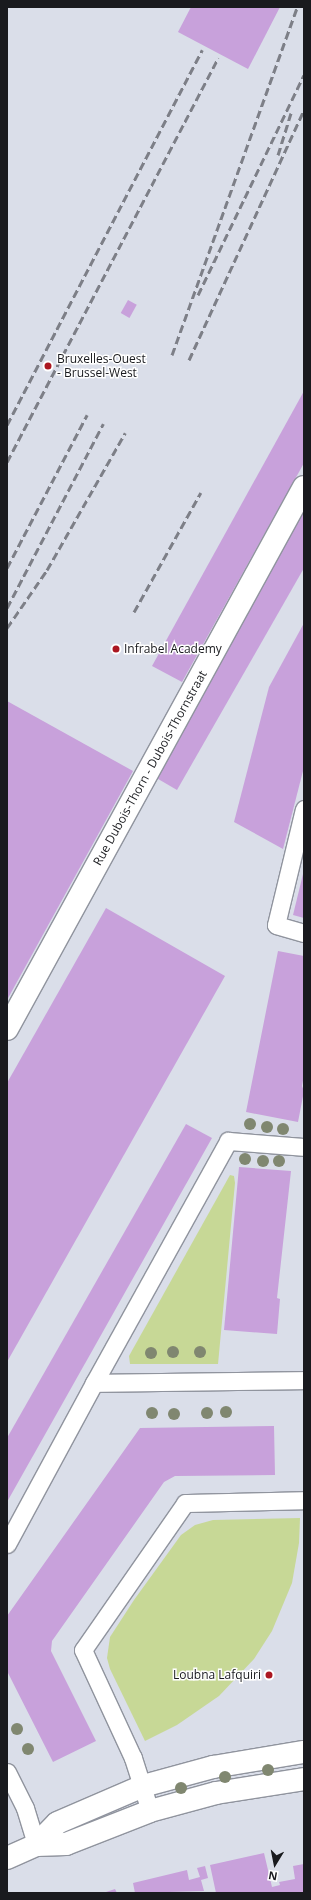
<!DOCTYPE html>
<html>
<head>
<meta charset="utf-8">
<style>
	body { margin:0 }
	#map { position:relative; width:311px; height:1900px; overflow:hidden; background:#dadee9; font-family:"Open Sans",sans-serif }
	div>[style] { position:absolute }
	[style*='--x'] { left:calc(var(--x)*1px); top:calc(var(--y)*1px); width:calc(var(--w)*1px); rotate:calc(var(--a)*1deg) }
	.green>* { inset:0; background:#c7d896 }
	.building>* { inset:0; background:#c8a1db; transform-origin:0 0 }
	.roads { filter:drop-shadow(1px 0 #90949e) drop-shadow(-1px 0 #90949e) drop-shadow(0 1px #90949e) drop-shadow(0 -1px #90949e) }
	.lane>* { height:17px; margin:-8.5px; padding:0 8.5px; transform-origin:8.5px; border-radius:8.5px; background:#fff }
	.street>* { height:22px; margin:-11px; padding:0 11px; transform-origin:11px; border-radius:11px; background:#fff }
	.rail>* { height:3px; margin-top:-1.5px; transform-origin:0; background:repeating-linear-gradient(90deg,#7d7f87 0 8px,transparent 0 12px) }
	.trees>* { width:12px; height:12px; margin:-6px; border-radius:50%; background:#808770 }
	.dots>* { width:11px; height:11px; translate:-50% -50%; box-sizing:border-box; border:2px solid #fff; border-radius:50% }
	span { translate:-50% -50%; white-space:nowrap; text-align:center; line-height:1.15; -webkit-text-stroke:3px #fff; paint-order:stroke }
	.poi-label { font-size:12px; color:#191a1e }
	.left { translate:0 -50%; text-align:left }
	.right { translate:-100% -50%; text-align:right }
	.street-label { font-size:12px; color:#191a1e }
	.frame { position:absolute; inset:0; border:8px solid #191a1e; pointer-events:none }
	.north { position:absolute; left:255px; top:1844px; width:40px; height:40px; -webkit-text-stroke:3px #fff; paint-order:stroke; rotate:190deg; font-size:11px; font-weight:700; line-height:16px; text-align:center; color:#191a1e }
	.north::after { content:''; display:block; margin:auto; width:14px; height:18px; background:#191a1e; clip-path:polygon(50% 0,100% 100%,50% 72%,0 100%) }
</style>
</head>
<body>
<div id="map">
	<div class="green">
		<div style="clip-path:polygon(230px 1175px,234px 1176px,235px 1183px,218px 1364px,130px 1364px,129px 1356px)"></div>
		<div style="clip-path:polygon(300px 1518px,299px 1543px,292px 1583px,272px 1631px,254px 1659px,219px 1696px,177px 1725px,145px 1741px,110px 1669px,107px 1658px,110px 1637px,134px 1600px,181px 1535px,195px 1525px,213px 1520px)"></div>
	</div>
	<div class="building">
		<div style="clip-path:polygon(191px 7px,280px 7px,248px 69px,178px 32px)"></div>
		<div style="left:128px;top:300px;width:10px;height:15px;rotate:29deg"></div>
		<div style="clip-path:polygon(304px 391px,304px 463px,182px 682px,152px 666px)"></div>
		<div style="clip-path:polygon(304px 511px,304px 568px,177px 790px,153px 776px)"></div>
		<div style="clip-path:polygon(304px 623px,304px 767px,283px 849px,234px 822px,269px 687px)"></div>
		<div style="clip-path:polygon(7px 701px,133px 771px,7px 1000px)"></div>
		<div style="clip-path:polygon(303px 874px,304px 874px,304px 918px,293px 915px)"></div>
		<div style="clip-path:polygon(106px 908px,225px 976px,7px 1362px,7px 1083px)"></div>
		<div style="clip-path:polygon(278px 951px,304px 956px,304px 1075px,302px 1086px,304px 1091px,298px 1122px,246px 1112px)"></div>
		<div style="clip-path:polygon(186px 1124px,212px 1138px,7px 1502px,7px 1438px)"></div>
		<div style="clip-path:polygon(239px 1167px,291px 1171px,277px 1298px,280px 1299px,277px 1334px,224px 1330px)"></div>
		<div style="clip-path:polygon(274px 1426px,275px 1475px,175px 1476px,164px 1482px,52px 1641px,51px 1651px,96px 1741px,53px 1762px,7px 1671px,7px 1616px,140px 1428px)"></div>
		<div style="clip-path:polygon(264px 1853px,272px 1887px,280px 1885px,279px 1882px,295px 1879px,293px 1866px,304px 1864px,304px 1893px,216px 1893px,210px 1865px)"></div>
		<div style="clip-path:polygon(205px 1866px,208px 1878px,201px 1880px,204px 1891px,135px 1893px,133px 1883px,187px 1870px,189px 1880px,200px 1877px,197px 1868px)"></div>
		<div style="clip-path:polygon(115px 1889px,117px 1893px,103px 1893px)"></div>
	</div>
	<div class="roads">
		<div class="lane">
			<div style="--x:304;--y:809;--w:119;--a:103.6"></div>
			<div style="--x:276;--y:925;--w:29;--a:16"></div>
			<div style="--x:94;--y:1383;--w:277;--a:-61"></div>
			<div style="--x:228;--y:1141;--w:76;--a:4.5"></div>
			<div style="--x:7;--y:1544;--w:183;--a:-61.6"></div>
			<div style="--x:94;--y:1383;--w:210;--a:-0.8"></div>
			<div style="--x:7;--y:1772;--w:40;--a:63.4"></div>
			<div style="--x:25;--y:1808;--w:39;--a:73"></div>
			<div style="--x:150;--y:1811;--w:56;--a:-107.8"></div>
			<div style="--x:133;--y:1758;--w:119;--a:-114.8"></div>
			<div style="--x:83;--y:1650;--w:179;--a:-55.2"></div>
			<div style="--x:185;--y:1503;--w:119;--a:-1.4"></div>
		</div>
		<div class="street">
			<div style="--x:7;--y:1029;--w:618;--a:-61.28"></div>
			<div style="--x:36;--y:1845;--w:30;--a:-2"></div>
			<div style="--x:66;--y:1844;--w:90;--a:-21.4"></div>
			<div style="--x:150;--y:1811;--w:68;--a:-15.3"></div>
			<div style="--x:216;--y:1793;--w:89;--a:-9"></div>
			<div style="--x:7;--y:1858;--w:32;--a:-24"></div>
			<div style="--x:36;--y:1845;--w:30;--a:-46"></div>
			<div style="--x:57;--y:1823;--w:94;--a:-23.3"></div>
			<div style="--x:143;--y:1786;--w:73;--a:-15.2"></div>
			<div style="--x:213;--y:1767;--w:92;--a:-9.4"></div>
		</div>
	</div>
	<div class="rail">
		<div style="--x:278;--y:155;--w:44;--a:-72.8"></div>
		<div style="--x:198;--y:295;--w:244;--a:-64.3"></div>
		<div style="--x:172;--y:355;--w:370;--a:-70.2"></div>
		<div style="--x:189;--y:360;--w:275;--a:-65.3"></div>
		<div style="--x:7;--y:425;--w:423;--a:-62.5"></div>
		<div style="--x:7;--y:462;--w:456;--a:-62.4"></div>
		<div style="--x:7;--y:568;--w:173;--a:-62.4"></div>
		<div style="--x:7;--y:608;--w:208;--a:-62.4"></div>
		<div style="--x:134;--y:612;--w:137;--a:-60.8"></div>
		<div style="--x:7;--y:628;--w:70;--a:-55.4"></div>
		<div style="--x:47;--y:570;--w:158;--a:-60.3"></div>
	</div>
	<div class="trees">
		<div style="left:250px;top:1124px"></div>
		<div style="left:267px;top:1127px"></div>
		<div style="left:283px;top:1129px"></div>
		<div style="left:245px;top:1159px"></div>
		<div style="left:263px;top:1161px"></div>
		<div style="left:279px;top:1161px"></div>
		<div style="left:173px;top:1352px"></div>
		<div style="left:200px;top:1352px"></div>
		<div style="left:151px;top:1353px"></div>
		<div style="left:226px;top:1412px"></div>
		<div style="left:152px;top:1413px"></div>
		<div style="left:207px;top:1413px"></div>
		<div style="left:174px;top:1414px"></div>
		<div style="left:17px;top:1729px"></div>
		<div style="left:28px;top:1749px"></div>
		<div style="left:268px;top:1770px"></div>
		<div style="left:225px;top:1777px"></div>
		<div style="left:181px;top:1788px"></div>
	</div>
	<div class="dots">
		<div style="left:48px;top:366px;background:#ab1721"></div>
		<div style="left:116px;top:649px;background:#ab1721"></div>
		<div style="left:269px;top:1675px;background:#ab1721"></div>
	</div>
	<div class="poi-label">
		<span class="left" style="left:57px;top:366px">Bruxelles-Ouest<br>- Brussel-West</span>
		<span class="left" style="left:124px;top:649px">Infrabel Academy</span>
		<span class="right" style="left:261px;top:1675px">Loubna Lafquiri</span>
	</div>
	<div class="street-label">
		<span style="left:150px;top:768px;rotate:-61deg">Rue Dubois-Thorn - Dubois-Thornstraat</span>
	</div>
	<div class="frame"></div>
	<div class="north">N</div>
</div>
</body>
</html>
